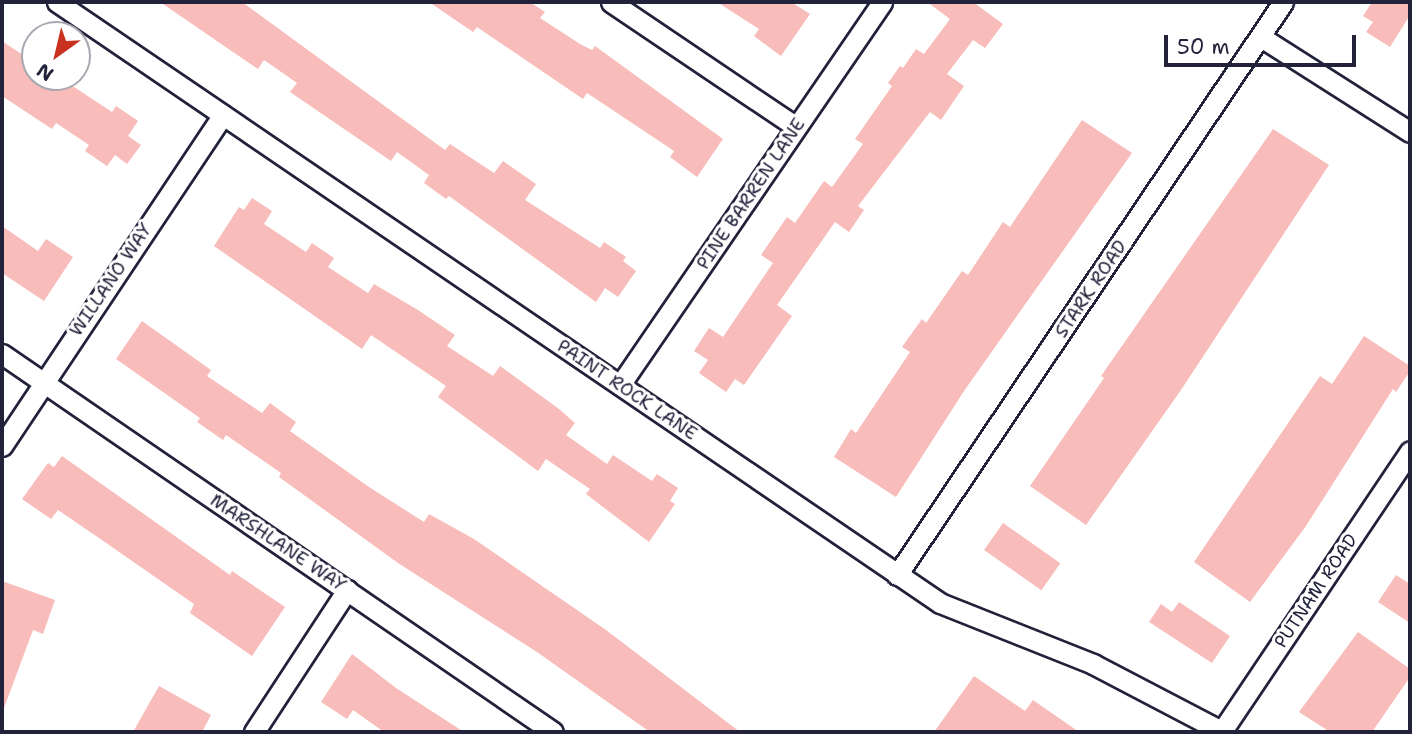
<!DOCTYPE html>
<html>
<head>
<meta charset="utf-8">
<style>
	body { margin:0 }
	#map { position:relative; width:1412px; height:734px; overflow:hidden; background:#fff; font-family:"Shantell Sans",sans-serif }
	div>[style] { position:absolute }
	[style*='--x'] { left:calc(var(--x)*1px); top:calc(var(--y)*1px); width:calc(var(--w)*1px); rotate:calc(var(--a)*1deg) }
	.building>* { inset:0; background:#f8bcba; transform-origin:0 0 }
	.roads { filter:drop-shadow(2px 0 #22223b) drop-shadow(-2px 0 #22223b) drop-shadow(0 2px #22223b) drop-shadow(0 -2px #22223b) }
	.minor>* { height:19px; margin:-9.5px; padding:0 9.5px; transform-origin:9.5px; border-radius:9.5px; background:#fff }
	span { translate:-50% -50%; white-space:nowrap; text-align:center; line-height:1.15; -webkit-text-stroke:6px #fff; paint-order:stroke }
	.street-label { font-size:18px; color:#22223b }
	.frame { position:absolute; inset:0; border:4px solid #22223b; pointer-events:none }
	.north { position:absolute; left:21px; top:21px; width:70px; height:70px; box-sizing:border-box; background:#fff; border:2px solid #a7a7b1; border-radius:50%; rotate:214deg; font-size:19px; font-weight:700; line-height:28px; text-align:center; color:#22223b }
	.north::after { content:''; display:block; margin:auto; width:24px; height:32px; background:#c8321e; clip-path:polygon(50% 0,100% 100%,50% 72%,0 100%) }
	.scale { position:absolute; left:1164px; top:35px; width:192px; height:32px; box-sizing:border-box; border:4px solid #22223b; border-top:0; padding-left:9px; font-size:21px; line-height:24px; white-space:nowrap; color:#22223b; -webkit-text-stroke:5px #fff; paint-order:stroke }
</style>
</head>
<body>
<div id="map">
	<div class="building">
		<div style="clip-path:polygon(160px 2px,242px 2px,445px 150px,450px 144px,494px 173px,503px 161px,536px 184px,525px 200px,600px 248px,604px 242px,626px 257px,623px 261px,636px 271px,618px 297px,605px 288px,596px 302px,449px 196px,446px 199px,424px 183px,429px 175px,397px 152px,391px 161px,290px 92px,297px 83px,264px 60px,258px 69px)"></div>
		<div style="clip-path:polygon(429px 2px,530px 2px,545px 12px,540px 18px,580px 44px,592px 50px,595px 46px,723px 139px,697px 177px,670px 157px,674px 151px,587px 93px,583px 99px,477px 27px,473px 32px)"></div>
		<div style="clip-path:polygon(717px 2px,791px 2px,810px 14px,781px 56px,754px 36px,759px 29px)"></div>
		<div style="clip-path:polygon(927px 2px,973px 2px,1003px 24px,985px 48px,973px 40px,947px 74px,964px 86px,941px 120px,930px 112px,858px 206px,864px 210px,849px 232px,835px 222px,777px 305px,792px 316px,744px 385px,735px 379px,726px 392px,699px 373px,708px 360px,694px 351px,709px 328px,723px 337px,773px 263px,761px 255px,787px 217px,795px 223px,824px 181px,832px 187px,863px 144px,855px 139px,892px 86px,888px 83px,900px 66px,903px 68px,916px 49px,924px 54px,950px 19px)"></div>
		<div style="clip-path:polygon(1372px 2px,1410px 2px,1410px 15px,1390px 47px,1366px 32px,1373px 22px,1363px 16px)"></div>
		<div style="clip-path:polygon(2px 41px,35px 63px,35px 77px,59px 77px,112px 112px,116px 106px,138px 121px,128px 136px,141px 145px,127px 164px,115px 155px,107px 166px,85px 151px,89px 145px,56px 123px,52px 129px,2px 96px)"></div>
		<div style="clip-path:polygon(1082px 120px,1132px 153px,964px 391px,896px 497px,834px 457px,851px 429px,856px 433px,910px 352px,902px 347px,922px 319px,926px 323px,962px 271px,968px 275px,1003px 222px,1010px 227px)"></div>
		<div style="clip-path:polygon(1273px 129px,1329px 165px,1181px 390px,1086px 525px,1030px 486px,1104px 378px,1101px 376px)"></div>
		<div style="clip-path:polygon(252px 198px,272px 211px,264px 224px,306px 252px,312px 243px,334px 258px,328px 267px,368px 293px,374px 284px,418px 310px,455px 335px,447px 346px,493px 376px,500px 366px,559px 409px,575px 423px,566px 435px,607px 464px,613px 455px,652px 481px,657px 474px,678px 488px,670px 501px,675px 504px,649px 542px,586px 494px,590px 489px,546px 459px,538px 471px,438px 397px,446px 386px,371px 335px,362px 349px,214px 246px,239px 207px,244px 210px)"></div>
		<div style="clip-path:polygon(2px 226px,38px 251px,46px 239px,73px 257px,44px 301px,2px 273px)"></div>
		<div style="clip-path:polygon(142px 321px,211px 370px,207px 376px,262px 413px,270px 403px,296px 422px,290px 431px,369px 487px,424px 522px,429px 514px,474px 539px,606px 630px,740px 732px,650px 732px,537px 652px,398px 563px,279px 477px,281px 473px,226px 435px,223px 440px,197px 422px,200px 418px,116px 359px)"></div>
		<div style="clip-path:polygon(1364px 336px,1410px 366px,1410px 371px,1396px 392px,1393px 389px,1306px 526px,1250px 602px,1194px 562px,1320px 376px,1332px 384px)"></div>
		<div style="clip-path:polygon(62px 456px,230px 575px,232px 571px,285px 607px,252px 656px,190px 613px,194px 604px,99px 538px,58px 510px,51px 519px,22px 499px,48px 463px,54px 467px)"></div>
		<div style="left:1003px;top:523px;width:70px;height:33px;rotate:35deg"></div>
		<div style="clip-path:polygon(1396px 575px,1410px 584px,1410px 623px,1378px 602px)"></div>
		<div style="clip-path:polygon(2px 581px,55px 600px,43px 634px,33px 630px,4px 708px)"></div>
		<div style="clip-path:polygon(1179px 602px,1230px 636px,1212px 663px,1149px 622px,1161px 604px,1172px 612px)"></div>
		<div style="clip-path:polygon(1358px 632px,1410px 669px,1410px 677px,1372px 732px,1330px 732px,1299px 712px)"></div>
		<div style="clip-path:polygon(352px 654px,396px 688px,464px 732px,384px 732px,353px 710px,347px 719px,321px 702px)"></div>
		<div style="clip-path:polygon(974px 676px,1025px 711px,1033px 700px,1079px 732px,934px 732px)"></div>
		<div style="clip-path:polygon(159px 686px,211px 715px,202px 732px,133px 732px)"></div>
	</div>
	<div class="roads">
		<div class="minor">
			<div style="--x:57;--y:2;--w:1068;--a:34.24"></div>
			<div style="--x:940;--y:603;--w:165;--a:21.7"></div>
			<div style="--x:1093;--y:664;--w:147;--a:27.6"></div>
			<div style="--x:611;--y:2;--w:223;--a:34"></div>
			<div style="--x:1261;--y:37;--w:177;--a:32.5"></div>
			<div style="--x:2;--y:354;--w:668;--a:34.45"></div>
			<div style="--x:620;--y:385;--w:464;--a:-55.6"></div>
			<div style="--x:2;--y:446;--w:398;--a:-56.3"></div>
			<div style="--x:897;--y:575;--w:691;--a:-56.03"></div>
			<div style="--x:1222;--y:731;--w:337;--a:-56.1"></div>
			<div style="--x:254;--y:732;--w:170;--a:-56.8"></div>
		</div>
	</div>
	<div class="street-label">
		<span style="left:751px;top:194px;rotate:-56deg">PINE BARREN LANE</span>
		<span style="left:111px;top:280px;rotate:-56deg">WILLANO WAY</span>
		<span style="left:1091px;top:289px;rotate:-56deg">STARK ROAD</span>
		<span style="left:627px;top:390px;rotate:34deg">PAINT ROCK LANE</span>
		<span style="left:278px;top:543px;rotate:34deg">MARSHLANE WAY</span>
		<span style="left:1316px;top:591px;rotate:-56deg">PUTNAM ROAD</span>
	</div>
	<div class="frame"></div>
	<div class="north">N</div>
	<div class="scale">50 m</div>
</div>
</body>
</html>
